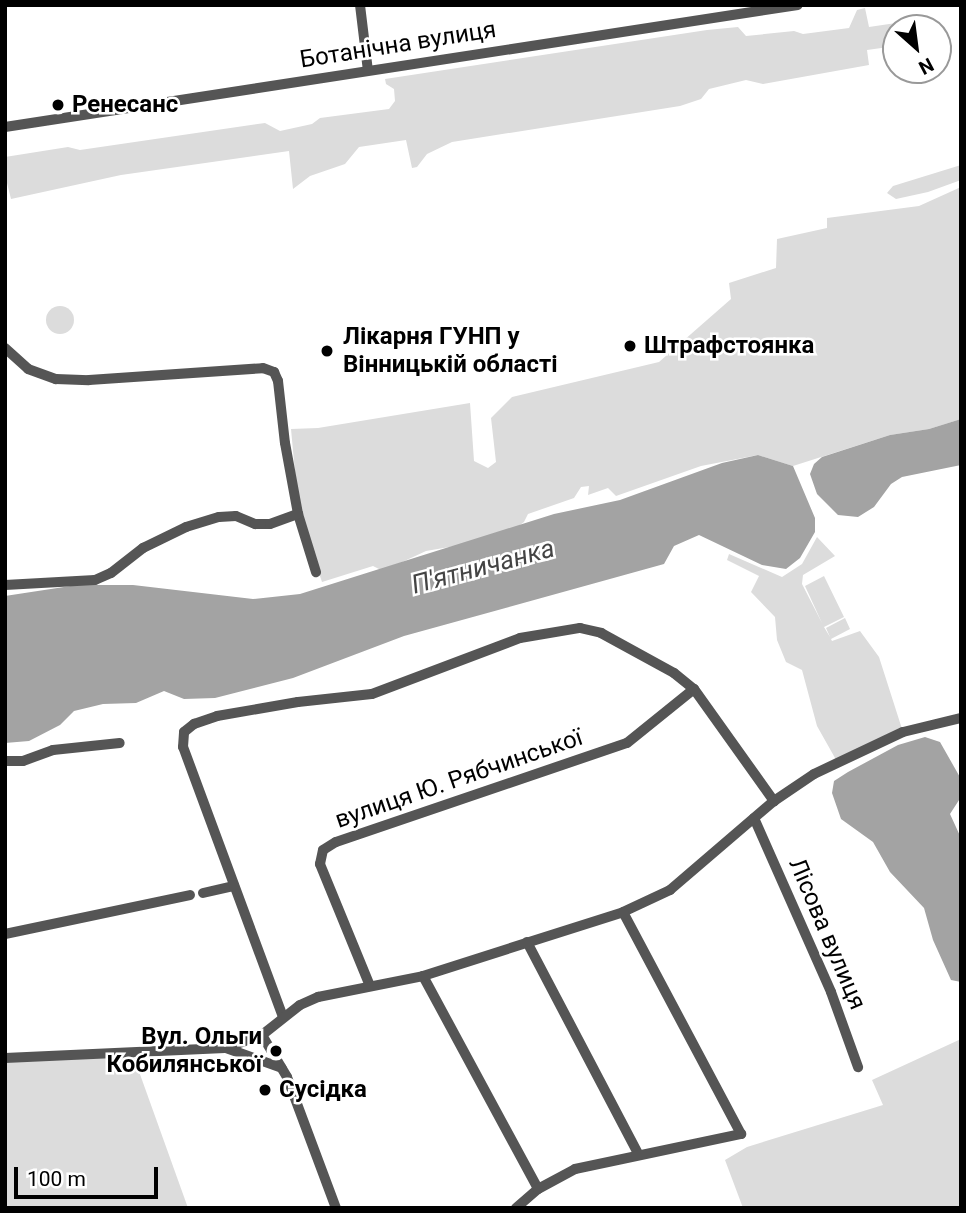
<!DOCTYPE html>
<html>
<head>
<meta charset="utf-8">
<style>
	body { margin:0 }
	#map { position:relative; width:966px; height:1213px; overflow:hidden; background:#fff; font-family:Roboto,sans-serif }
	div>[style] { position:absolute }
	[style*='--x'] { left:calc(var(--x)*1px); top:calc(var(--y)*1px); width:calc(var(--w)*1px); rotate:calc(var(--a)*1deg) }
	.green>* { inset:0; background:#dcdcdc }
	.round { border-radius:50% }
	.water>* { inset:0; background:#a3a3a3 }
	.minor>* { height:10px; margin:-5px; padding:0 5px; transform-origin:5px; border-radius:5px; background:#555 }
	.dots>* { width:19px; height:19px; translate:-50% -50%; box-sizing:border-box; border:4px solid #fff; border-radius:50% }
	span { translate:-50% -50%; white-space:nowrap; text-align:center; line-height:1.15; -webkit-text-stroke:5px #fff; paint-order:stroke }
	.street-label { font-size:24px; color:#000 }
	.poi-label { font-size:24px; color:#000; font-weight:700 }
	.left { translate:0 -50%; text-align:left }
	.right { translate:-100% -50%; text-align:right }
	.water-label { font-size:26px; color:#444; font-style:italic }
	.frame { position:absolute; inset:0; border:7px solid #000; pointer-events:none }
	.north { position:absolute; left:882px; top:14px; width:70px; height:70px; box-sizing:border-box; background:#fff; border:2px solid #999; border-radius:50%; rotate:152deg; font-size:19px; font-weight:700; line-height:28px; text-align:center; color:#000 }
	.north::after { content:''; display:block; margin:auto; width:24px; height:32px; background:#000; clip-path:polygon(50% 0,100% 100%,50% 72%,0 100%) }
	.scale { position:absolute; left:14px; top:1167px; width:144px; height:32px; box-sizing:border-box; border:4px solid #000; border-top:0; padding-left:9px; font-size:21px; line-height:24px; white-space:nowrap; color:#000; -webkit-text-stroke:5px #fff; paint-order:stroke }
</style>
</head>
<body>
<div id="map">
	<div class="green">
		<div style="clip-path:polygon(865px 8px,869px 27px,923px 19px,932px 28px,896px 28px,896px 46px,867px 50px,869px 65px,763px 84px,746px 80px,709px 89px,701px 99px,680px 106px,452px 142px,427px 154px,417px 167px,412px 168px,406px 140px,359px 147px,345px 164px,310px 176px,293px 189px,289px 151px,121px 175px,11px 199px,5px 175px,5px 157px,68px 147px,80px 150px,265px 123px,280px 131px,312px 124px,320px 118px,389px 109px,395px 101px,394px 89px,386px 84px,385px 79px,707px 30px,738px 27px,746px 36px,794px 31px,803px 34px,849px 28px,857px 10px)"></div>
		<div style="clip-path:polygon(961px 165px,961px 180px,928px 192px,896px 199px,887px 193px,893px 186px)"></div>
		<div style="clip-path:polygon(961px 187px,961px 419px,929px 429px,890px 435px,793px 466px,758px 455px,701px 466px,616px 496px,608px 488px,588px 495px,589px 486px,581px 487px,574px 498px,528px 514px,524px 522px,502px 538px,426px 551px,383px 571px,373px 566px,322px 582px,306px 535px,296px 483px,291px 429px,318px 428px,470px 403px,474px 461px,488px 468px,496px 462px,491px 418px,512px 397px,659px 362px,731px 299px,729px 283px,776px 268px,777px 239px,827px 228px,827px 218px,919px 206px)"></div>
		<div class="round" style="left:46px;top:306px;width:28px;height:28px"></div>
		<div style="clip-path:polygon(817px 537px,835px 556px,803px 575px,802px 584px,822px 623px,805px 586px,824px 576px,844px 617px,824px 627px,830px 637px,826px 628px,845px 618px,850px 629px,831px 639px,832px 641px,860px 631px,879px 657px,903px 732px,839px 765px,817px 726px,802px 670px,786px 662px,777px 640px,775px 617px,751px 592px,759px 576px,727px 560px,729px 554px,782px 577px,802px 564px)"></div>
		<div style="clip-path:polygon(961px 1039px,961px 1208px,743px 1208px,725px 1160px,747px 1147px,883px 1105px,872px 1080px)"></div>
		<div style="clip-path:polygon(132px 1052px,188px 1208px,5px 1208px,5px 1058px)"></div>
	</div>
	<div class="water">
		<div style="clip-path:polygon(961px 419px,961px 465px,902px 477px,891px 484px,874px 507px,858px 517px,838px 515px,817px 494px,810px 474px,814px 464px,822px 457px,890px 435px,929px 429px)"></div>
		<div style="clip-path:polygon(758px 455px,793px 466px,815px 518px,815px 532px,800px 558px,786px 569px,762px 565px,699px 535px,674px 546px,664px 564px,404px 636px,293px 678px,215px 698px,184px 699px,164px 691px,136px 703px,103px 704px,74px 711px,60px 725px,29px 741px,5px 743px,5px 596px,77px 585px,133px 585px,253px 599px,300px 594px,554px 514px,620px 500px,722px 463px)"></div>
		<div style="clip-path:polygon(925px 737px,940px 742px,961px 779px,961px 797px,950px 814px,961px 838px,961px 982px,951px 980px,933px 940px,924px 908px,890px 872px,873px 842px,841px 819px,832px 793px,834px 781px,848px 772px,898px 745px)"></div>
	</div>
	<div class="minor">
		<div style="--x:360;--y:5;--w:66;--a:83.1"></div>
		<div style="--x:5;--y:127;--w:802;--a:-8.75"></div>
		<div style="--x:5;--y:348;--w:31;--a:42"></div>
		<div style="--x:28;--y:369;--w:30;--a:20"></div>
		<div style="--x:56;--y:379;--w:33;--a:2"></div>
		<div style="--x:89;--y:380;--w:174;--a:-3.9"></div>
		<div style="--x:263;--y:368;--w:12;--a:20"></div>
		<div style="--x:274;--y:372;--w:10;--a:66"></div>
		<div style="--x:278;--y:381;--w:62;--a:83.6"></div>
		<div style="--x:285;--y:443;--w:72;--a:79.6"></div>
		<div style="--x:298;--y:514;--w:61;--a:72.8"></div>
		<div style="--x:5;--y:585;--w:90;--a:-3.2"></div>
		<div style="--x:95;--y:580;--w:17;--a:-24"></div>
		<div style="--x:111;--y:573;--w:41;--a:-38"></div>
		<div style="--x:143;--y:548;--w:48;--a:-26"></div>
		<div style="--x:186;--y:527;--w:34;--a:-17"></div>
		<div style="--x:219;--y:517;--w:17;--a:-3"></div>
		<div style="--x:236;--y:516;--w:21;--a:23"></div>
		<div style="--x:255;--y:524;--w:15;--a:0"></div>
		<div style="--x:270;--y:524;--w:30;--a:-20"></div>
		<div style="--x:5;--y:761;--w:18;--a:0"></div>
		<div style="--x:23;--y:761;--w:32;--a:-20"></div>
		<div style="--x:53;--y:750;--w:67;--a:-6"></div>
		<div style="--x:754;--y:818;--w:190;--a:66.1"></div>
		<div style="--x:831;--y:992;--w:80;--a:70.2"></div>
		<div style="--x:203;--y:893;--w:32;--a:-13"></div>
		<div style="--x:5;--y:934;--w:189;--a:-11.9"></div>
		<div style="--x:527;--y:942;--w:238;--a:62.3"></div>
		<div style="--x:423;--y:976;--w:242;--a:61.6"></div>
		<div style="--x:370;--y:986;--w:132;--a:-112.3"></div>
		<div style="--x:320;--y:864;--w:14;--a:-78"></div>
		<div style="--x:323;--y:850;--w:15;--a:-32"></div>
		<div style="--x:336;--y:842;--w:307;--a:-18.8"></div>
		<div style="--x:627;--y:743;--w:86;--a:-38.9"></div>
		<div style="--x:283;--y:1017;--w:288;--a:-110.3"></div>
		<div style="--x:183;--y:747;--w:15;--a:-86"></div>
		<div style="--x:184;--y:732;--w:13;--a:-39"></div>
		<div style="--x:194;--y:724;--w:24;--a:-19"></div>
		<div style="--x:217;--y:716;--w:82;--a:-9.8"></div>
		<div style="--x:298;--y:702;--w:74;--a:-6.2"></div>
		<div style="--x:372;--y:694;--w:158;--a:-20.7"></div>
		<div style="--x:520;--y:638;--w:61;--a:-9.5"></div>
		<div style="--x:580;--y:628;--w:22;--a:13"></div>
		<div style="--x:601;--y:633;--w:83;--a:28.7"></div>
		<div style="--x:674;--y:673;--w:26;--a:39"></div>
		<div style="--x:694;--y:689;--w:138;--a:54.5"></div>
		<div style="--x:262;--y:1035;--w:49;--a:59.2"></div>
		<div style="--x:287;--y:1077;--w:140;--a:69.5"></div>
		<div style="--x:226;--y:1048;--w:59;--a:19.7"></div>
		<div style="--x:5;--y:1058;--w:220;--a:-2.6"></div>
		<div style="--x:225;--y:1048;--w:39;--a:-19"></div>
		<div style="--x:262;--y:1035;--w:48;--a:-38.3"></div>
		<div style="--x:300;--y:1005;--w:20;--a:-24"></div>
		<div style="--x:318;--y:997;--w:107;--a:-11.3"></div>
		<div style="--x:423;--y:976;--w:210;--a:-17.7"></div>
		<div style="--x:623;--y:912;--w:52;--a:-25.1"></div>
		<div style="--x:670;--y:890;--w:137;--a:-40.6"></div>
		<div style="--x:774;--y:801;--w:48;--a:-34"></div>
		<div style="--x:814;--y:774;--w:98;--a:-25.3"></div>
		<div style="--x:903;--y:732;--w:60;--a:-13.6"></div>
		<div style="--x:516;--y:1208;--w:29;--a:-41"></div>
		<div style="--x:538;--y:1189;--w:42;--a:-28.4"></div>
		<div style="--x:575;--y:1169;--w:170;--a:-11.9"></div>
		<div style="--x:741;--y:1134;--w:251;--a:-118"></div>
	</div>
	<div class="dots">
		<div style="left:58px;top:105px;background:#000"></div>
		<div style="left:630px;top:346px;background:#000"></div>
		<div style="left:327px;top:351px;background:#000"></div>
		<div style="left:276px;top:1051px;background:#000"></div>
		<div style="left:265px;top:1090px;background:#000"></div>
	</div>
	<div class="street-label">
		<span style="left:398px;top:45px;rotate:-9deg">Ботанічна вулиця</span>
		<span style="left:459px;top:779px;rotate:-19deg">вулиця Ю. Рябчинської</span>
		<span style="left:827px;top:934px;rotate:67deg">Лісова вулиця</span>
	</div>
	<div class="poi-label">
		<span class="left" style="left:72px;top:105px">Ренесанс</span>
		<span class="left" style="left:343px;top:351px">Лікарня ГУНП у<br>Вінницькій області</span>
		<span class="left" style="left:644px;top:346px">Штрафстоянка</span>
		<span class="right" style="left:262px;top:1051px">Вул. Ольги<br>Кобилянської</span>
		<span class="left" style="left:279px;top:1090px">Сусідка</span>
	</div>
	<div class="water-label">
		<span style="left:483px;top:567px;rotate:-15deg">П'ятничанка</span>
	</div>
	<div class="frame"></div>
	<div class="north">N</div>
	<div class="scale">100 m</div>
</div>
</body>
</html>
